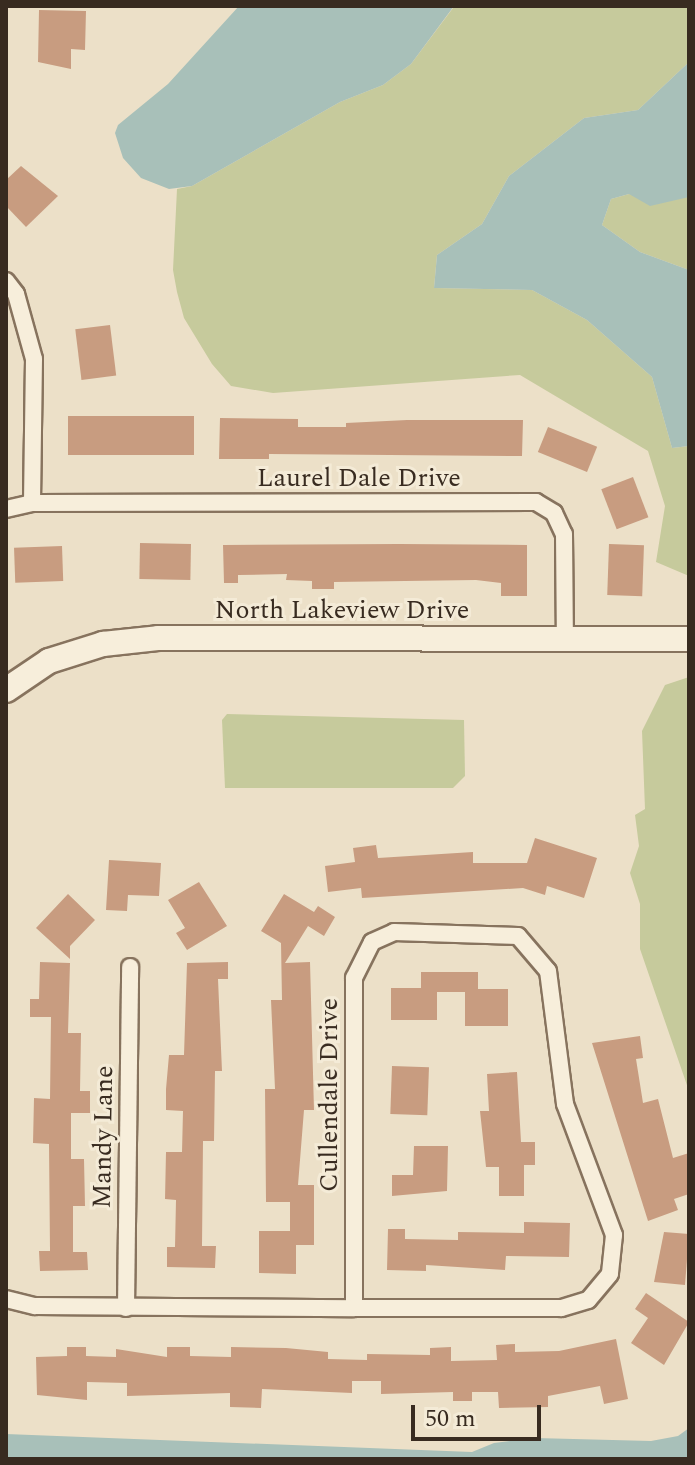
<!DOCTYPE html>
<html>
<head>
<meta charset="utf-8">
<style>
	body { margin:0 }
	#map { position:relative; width:695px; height:1465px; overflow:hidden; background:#ece0c8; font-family:Spectral,serif }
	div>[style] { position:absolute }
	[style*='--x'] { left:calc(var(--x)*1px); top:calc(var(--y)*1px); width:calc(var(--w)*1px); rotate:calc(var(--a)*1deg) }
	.green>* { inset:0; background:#c6ca9c }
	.water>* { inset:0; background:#a8c0b9 }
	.building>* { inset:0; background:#c89c80; transform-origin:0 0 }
	.roads { filter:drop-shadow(2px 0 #87735e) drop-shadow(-2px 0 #87735e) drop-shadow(0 2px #87735e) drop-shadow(0 -2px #87735e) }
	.street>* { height:16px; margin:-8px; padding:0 8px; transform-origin:8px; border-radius:8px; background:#f7eedb }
	.secondary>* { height:24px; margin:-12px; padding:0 12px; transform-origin:12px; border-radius:12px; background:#f7eedb }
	span { translate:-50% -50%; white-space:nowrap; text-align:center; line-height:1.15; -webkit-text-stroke:6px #f4ebd7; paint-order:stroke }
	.street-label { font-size:26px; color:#382b20 }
	.frame { position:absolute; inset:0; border:8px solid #382b20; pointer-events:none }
	.scale { position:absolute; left:411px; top:1405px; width:130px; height:36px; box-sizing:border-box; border:4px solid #382b20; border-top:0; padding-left:10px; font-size:24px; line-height:28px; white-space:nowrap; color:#382b20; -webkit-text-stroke:6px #f4ebd7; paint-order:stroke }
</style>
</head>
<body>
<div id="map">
	<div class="green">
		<div style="clip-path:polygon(689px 6px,689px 62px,638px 110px,584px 118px,509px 176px,482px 224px,437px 255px,434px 288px,532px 290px,587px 320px,652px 377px,672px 448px,689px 446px,689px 576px,656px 562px,665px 506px,648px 451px,520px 375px,273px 393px,231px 386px,212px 364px,184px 318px,177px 292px,173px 270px,177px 189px,192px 186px,340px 102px,383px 85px,411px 64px,453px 8px)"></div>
		<div style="clip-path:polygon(629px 194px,689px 197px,689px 270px,640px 252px,602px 225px,611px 199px)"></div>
		<div style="clip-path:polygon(689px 677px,689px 1091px,640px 949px,640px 904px,630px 873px,639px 846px,635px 815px,645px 809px,642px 731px,665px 685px)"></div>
		<div style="clip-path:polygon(227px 714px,464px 720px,465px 776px,453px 788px,225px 788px,222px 720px)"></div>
	</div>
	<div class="water">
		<div style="clip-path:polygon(239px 6px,454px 6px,411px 64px,383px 85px,340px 102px,192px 186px,169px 189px,141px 178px,123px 158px,115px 133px,118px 125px,168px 84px)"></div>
		<div style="clip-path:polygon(689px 62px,689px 197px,650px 206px,629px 194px,611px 199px,602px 225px,640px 252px,689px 270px,689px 446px,672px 448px,652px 377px,587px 320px,532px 290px,434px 288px,437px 255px,482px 224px,509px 176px,584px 118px,638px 110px)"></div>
		<div style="clip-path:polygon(689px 1428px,689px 1459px,6px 1459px,6px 1434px,472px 1452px,494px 1443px,535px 1438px,651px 1441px,678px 1436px)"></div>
	</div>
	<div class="building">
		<div style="clip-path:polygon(39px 10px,86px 11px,85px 50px,71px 49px,71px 69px,38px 62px)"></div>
		<div style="clip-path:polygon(21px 166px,58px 196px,26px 227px,6px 206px,6px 180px)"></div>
		<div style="left:110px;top:325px;width:51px;height:35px;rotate:83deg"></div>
		<div style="left:68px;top:416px;width:126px;height:39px"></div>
		<div style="clip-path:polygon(220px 418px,298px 419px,298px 427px,346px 427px,346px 423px,407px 420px,523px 420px,522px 456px,269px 454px,269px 459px,219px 459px)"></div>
		<div style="left:548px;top:427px;width:53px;height:27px;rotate:22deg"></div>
		<div style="left:633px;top:477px;width:43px;height:34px;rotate:69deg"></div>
		<div style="left:140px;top:543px;width:51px;height:36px;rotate:1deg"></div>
		<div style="clip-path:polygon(399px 544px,527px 545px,527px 596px,501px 596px,501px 583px,476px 580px,334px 582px,334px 589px,312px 589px,312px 581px,286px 580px,287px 574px,238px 575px,238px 583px,224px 583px,223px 545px)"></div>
		<div style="left:609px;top:544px;width:35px;height:51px;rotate:2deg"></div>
		<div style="left:62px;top:546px;width:35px;height:48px;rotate:88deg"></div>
		<div style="clip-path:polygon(535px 838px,597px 858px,584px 898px,547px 886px,545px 895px,523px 888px,362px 898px,361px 888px,328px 892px,325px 866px,355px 862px,353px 848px,376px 845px,378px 858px,473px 852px,473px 863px,527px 863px)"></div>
		<div style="clip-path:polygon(109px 860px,161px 863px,159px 896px,128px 895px,127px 911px,106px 910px)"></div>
		<div style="clip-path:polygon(199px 882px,227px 926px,187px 950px,176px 933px,185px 928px,168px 900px)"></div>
		<div style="clip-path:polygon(68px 894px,95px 920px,70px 946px,70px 959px,36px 928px)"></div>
		<div style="clip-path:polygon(284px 894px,314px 912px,318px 906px,335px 917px,324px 936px,308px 926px,285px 963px,310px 962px,314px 1110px,304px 1110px,298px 1185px,314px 1185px,314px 1245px,296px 1245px,296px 1274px,259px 1273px,259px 1231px,290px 1231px,290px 1202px,266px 1202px,265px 1089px,275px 1089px,271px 1000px,282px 1000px,281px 943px,261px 931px)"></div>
		<div style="clip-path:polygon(40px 962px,70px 963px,68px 1033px,81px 1033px,80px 1091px,90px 1091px,90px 1113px,71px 1113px,71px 1159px,84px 1159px,85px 1206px,73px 1206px,73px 1252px,87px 1252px,88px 1270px,40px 1271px,39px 1251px,50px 1251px,49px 1144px,33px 1143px,34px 1098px,50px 1099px,51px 1017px,30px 1017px,30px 999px,39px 999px)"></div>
		<div style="clip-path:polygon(228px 962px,228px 979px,218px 979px,222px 1071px,215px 1071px,214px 1141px,203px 1141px,202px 1246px,216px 1246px,215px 1268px,167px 1267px,167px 1247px,175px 1247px,176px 1200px,165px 1199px,166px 1152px,182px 1152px,183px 1111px,166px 1110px,166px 1089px,169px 1055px,184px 1055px,187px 963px)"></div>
		<div style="clip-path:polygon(421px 972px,478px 972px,478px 989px,508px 989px,508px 1026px,465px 1026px,465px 992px,437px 992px,437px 1020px,391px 1020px,391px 988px,421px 988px)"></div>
		<div style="clip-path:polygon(640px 1036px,643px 1058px,636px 1059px,643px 1103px,658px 1099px,673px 1158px,689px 1153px,689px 1194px,674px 1199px,678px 1210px,648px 1221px,592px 1043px)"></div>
		<div style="left:392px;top:1066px;width:37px;height:48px;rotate:2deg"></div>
		<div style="clip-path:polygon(517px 1072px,521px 1142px,535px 1142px,535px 1165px,524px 1165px,524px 1196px,499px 1196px,499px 1167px,486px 1167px,480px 1111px,489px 1111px,487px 1074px)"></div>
		<div style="clip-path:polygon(414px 1146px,448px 1146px,447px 1191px,392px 1196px,392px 1175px,413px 1175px)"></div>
		<div style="clip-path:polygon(524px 1222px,570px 1223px,569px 1257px,506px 1256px,505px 1270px,426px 1265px,426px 1271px,387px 1270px,388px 1229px,405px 1229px,405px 1239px,458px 1240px,458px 1232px,524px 1233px)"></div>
		<div style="clip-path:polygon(664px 1232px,689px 1234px,685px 1285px,654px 1282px)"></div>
		<div style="clip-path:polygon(646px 1293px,689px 1322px,664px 1365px,631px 1343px,648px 1318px,635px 1309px)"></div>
		<div style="clip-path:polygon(616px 1339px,628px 1399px,604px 1404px,600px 1386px,548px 1396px,548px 1407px,499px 1408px,498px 1392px,472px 1392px,472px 1401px,453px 1401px,453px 1392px,381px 1394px,381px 1381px,352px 1381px,352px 1393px,262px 1389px,261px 1408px,230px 1407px,230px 1393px,127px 1396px,127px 1383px,87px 1382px,87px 1400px,37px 1395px,36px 1357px,67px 1356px,67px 1347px,86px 1347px,86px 1356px,116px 1357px,116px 1349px,167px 1357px,167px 1347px,190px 1347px,190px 1356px,231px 1357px,231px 1347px,286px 1348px,328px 1352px,328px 1359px,367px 1360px,367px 1354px,430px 1355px,430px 1348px,451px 1347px,451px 1361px,497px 1360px,496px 1345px,515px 1344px,515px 1352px,559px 1351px)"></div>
	</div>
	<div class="roads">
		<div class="street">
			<div style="--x:6;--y:281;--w:16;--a:52"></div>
			<div style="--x:16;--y:294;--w:67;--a:74.5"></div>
			<div style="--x:34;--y:359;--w:144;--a:90.8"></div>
			<div style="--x:6;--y:509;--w:27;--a:-13"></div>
			<div style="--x:32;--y:503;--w:504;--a:-0.11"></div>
			<div style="--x:536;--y:502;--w:21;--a:31"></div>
			<div style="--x:554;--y:513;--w:23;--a:65"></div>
			<div style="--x:564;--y:534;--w:106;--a:89.5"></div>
			<div style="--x:394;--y:932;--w:124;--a:1.8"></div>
			<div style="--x:518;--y:936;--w:46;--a:49.4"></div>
			<div style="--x:548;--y:971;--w:134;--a:82.7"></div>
			<div style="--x:565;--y:1104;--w:140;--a:69.5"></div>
			<div style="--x:614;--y:1235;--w:39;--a:96"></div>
			<div style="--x:610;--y:1274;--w:34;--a:130"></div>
			<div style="--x:588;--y:1300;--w:28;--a:163"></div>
			<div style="--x:561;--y:1308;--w:207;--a:180"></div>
			<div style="--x:354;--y:1308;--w:330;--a:-90"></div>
			<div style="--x:354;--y:978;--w:40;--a:-63.4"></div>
			<div style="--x:372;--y:942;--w:24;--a:-24"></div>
			<div style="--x:6;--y:1299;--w:30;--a:14"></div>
			<div style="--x:35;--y:1306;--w:319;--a:0.4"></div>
			<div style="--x:126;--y:1308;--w:341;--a:-89.3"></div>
		</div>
		<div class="secondary">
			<div style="--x:6;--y:690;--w:52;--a:-34"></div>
			<div style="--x:49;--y:661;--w:57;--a:-17.5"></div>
			<div style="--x:103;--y:644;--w:55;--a:-6.2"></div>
			<div style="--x:158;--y:638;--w:531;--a:0.11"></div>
		</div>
	</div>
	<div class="street-label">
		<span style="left:359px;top:479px">Laurel Dale Drive</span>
		<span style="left:342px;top:611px">North Lakeview Drive</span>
		<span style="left:330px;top:1095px;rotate:-90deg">Cullendale Drive</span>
		<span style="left:104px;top:1137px;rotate:-89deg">Mandy Lane</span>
	</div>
	<div class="frame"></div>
	<div class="scale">50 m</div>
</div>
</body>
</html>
